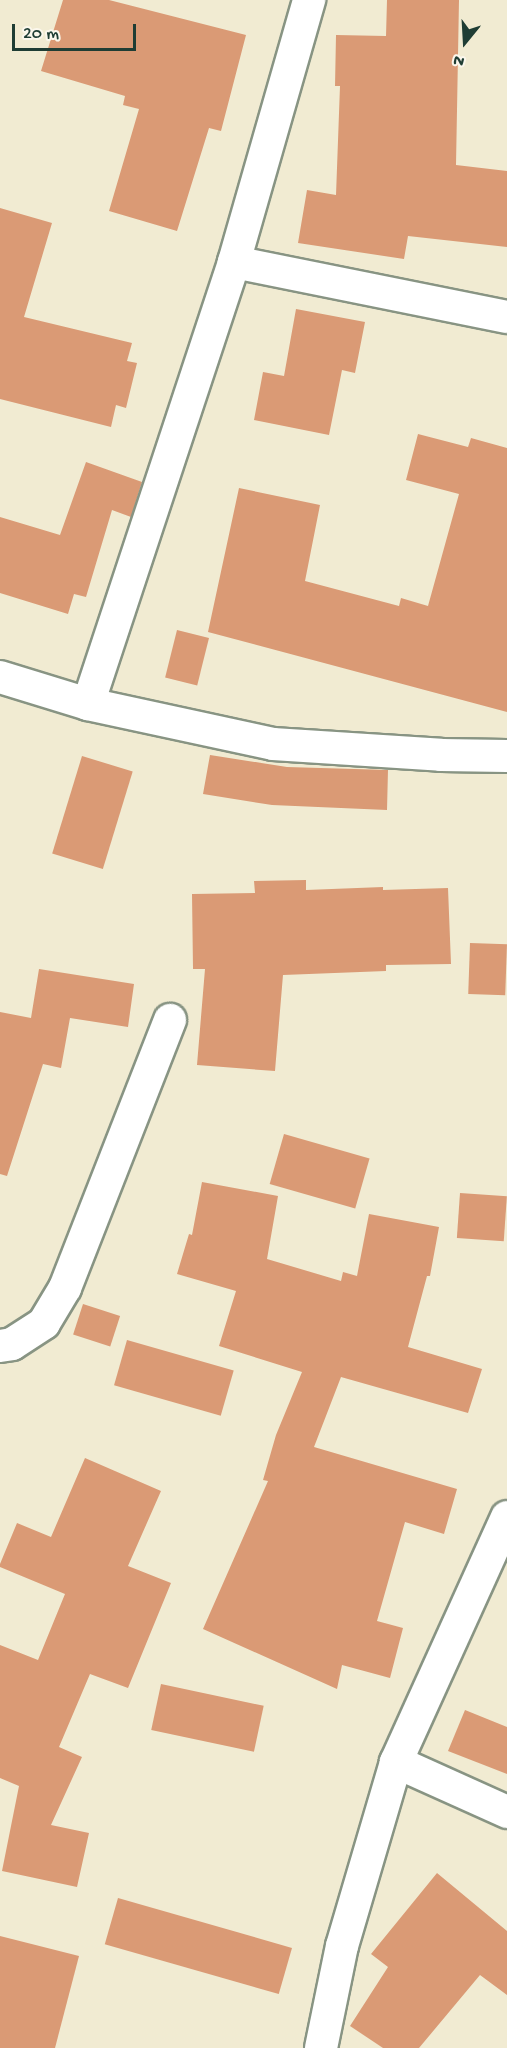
<!DOCTYPE html>
<html>
<head>
<meta charset="utf-8">
<style>
	body { margin:0 }
	#map { position:relative; width:507px; height:2048px; overflow:hidden; background:#f1ebd2; font-family:"Gochi Hand",sans-serif }
	div>[style] { position:absolute }
	[style*='--x'] { left:calc(var(--x)*1px); top:calc(var(--y)*1px); width:calc(var(--w)*1px); rotate:calc(var(--a)*1deg) }
	.building>* { inset:0; background:#da9a75; transform-origin:0 0 }
	.roads { filter:drop-shadow(2px 0 #889483) drop-shadow(-2px 0 #889483) drop-shadow(0 2px #889483) drop-shadow(0 -2px #889483) }
	.street>* { height:32px; margin:-16px; padding:0 16px; transform-origin:16px; border-radius:16px; background:#fff }
	span { translate:-50% -50%; white-space:nowrap; text-align:center; line-height:1.15; -webkit-text-stroke:4.5px #fbf7ec; paint-order:stroke }
	.north { position:absolute; left:435px; top:12px; width:60px; height:60px; -webkit-text-stroke:4px #fbf7ec; paint-order:stroke; rotate:198deg; font-size:16px; font-weight:700; line-height:24px; text-align:center; color:#1f3d34 }
	.north::after { content:''; display:block; margin:auto; width:21px; height:27px; background:#1f3d34; clip-path:polygon(50% 0,100% 100%,50% 72%,0 100%) }
	.scale { position:absolute; left:12px; top:24px; width:124px; height:27px; box-sizing:border-box; border:3px solid #1f3d34; border-top:0; padding-left:8px; font-size:18px; line-height:21px; white-space:nowrap; color:#1f3d34; -webkit-text-stroke:4px #fbf7ec; paint-order:stroke }
</style>
</head>
<body>
<div id="map">
	<div class="building">
		<div style="clip-path:polygon(63px 0,109px 0,246px 35px,221px 131px,209px 128px,177px 231px,109px 211px,139px 109px,123px 105px,125px 96px,41px 71px)"></div>
		<div style="clip-path:polygon(387px 0,459px 0,456px 165px,507px 171px,507px 247px,408px 236px,404px 259px,298px 243px,307px 190px,336px 195px,340px 86px,335px 86px,336px 35px,386px 36px)"></div>
		<div style="clip-path:polygon(0 208px,52px 223px,24px 317px,132px 343px,127px 361px,137px 363px,126px 408px,116px 405px,111px 427px,0 399px)"></div>
		<div style="clip-path:polygon(296px 309px,365px 322px,355px 373px,342px 370px,329px 435px,254px 420px,263px 372px,284px 376px)"></div>
		<div style="clip-path:polygon(418px 434px,468px 447px,471px 438px,507px 448px,507px 712px,208px 632px,239px 488px,320px 505px,305px 581px,399px 606px,401px 598px,428px 606px,459px 494px,406px 480px)"></div>
		<div style="clip-path:polygon(86px 462px,142px 482px,131px 517px,112px 510px,86px 597px,74px 594px,68px 614px,0 593px,0 517px,60px 535px)"></div>
		<div style="left:177px;top:630px;width:33px;height:49px;rotate:14deg"></div>
		<div style="clip-path:polygon(210px 755px,287px 767px,388px 770px,387px 810px,272px 805px,203px 794px)"></div>
		<div style="left:82px;top:756px;width:53px;height:102px;rotate:17deg"></div>
		<div style="clip-path:polygon(306px 880px,306px 890px,383px 887px,383px 890px,448px 888px,451px 964px,386px 965px,386px 971px,283px 975px,275px 1071px,197px 1065px,205px 969px,193px 969px,192px 894px,255px 893px,254px 881px)"></div>
		<div style="left:470px;top:943px;width:37px;height:51px;rotate:2deg"></div>
		<div style="clip-path:polygon(39px 969px,134px 984px,128px 1027px,70px 1018px,61px 1068px,43px 1064px,7px 1176px,0 1174px,0 1012px,31px 1018px)"></div>
		<div style="left:284px;top:1134px;width:89px;height:52px;rotate:16deg"></div>
		<div style="clip-path:polygon(202px 1182px,278px 1196px,267px 1259px,341px 1281px,343px 1272px,357px 1276px,369px 1214px,439px 1227px,430px 1276px,427px 1276px,408px 1347px,482px 1369px,468px 1413px,341px 1377px,314px 1447px,457px 1489px,444px 1534px,405px 1522px,377px 1621px,403px 1628px,390px 1678px,342px 1665px,337px 1689px,203px 1629px,268px 1481px,263px 1480px,276px 1435px,302px 1372px,219px 1346px,236px 1291px,177px 1274px,189px 1234px,192px 1235px)"></div>
		<div style="left:460px;top:1193px;width:47px;height:45px;rotate:4deg"></div>
		<div style="left:83px;top:1304px;width:39px;height:32px;rotate:18deg"></div>
		<div style="left:127px;top:1340px;width:111px;height:47px;rotate:16deg"></div>
		<div style="clip-path:polygon(85px 1458px,161px 1491px,128px 1566px,171px 1583px,128px 1688px,90px 1674px,59px 1747px,82px 1757px,51px 1825px,89px 1833px,77px 1887px,2px 1871px,19px 1786px,0 1778px,0 1645px,38px 1660px,65px 1594px,0 1567px,0 1564px,17px 1523px,51px 1537px)"></div>
		<div style="left:161px;top:1684px;width:105px;height:47px;rotate:12deg"></div>
		<div style="clip-path:polygon(465px 1710px,507px 1727px,507px 1774px,448px 1751px)"></div>
		<div style="clip-path:polygon(437px 1873px,507px 1931px,507px 1995px,480px 1975px,419px 2048px,383px 2048px,350px 2026px,388px 1967px,371px 1954px)"></div>
		<div style="left:118px;top:1898px;width:181px;height:48px;rotate:16deg"></div>
		<div style="clip-path:polygon(0 1936px,79px 1956px,55px 2048px,0 2048px)"></div>
	</div>
	<div class="roads">
		<div class="street">
			<div style="--x:234;--y:262;--w:278;--a:11.4"></div>
			<div style="--x:0;--y:677;--w:92;--a:17.1"></div>
			<div style="--x:88;--y:704;--w:189;--a:12.2"></div>
			<div style="--x:273;--y:744;--w:168;--a:3.7"></div>
			<div style="--x:441;--y:755;--w:66;--a:0.9"></div>
			<div style="--x:88;--y:704;--w:465;--a:-71.7"></div>
			<div style="--x:234;--y:262;--w:273;--a:-74"></div>
			<div style="--x:0;--y:1346;--w:12;--a:-9"></div>
			<div style="--x:12;--y:1344;--w:38;--a:-33"></div>
			<div style="--x:44;--y:1323;--w:41;--a:-59"></div>
			<div style="--x:65;--y:1288;--w:288;--a:-68.6"></div>
			<div style="--x:396;--y:1762;--w:122;--a:24.2"></div>
			<div style="--x:321;--y:2048;--w:104;--a:-78.4"></div>
			<div style="--x:342;--y:1946;--w:192;--a:-73.6"></div>
			<div style="--x:396;--y:1762;--w:269;--a:-65.6"></div>
		</div>
	</div>
	<div class="north">N</div>
	<div class="scale">20 m</div>
</div>
</body>
</html>
